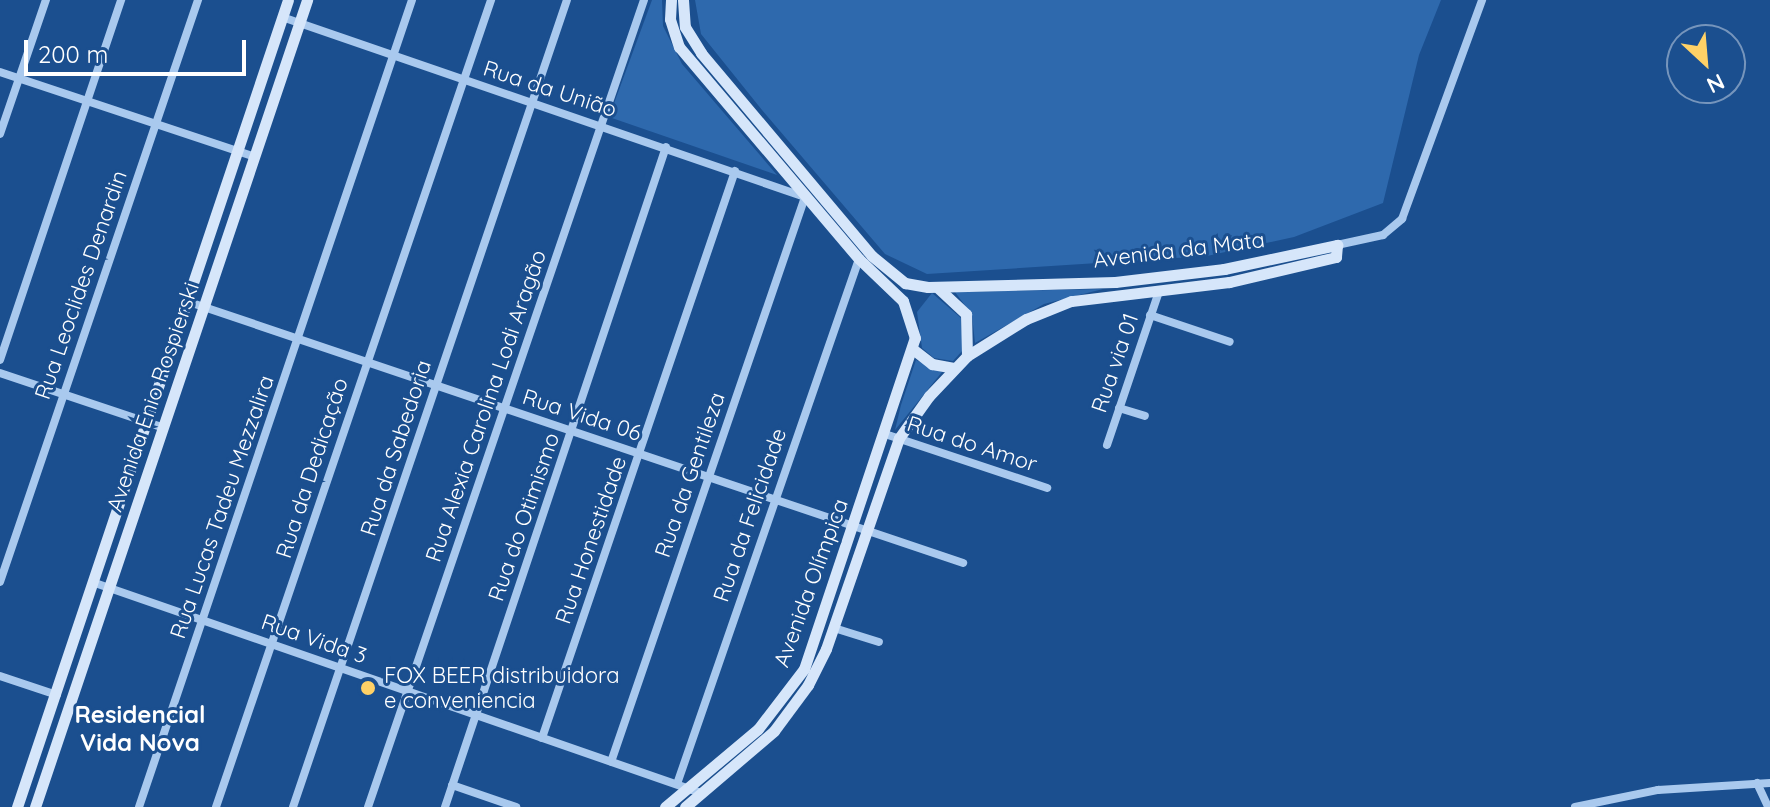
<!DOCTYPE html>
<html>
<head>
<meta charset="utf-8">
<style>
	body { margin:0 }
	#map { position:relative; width:1770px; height:807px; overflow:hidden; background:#1b4f8f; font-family:Quicksand,sans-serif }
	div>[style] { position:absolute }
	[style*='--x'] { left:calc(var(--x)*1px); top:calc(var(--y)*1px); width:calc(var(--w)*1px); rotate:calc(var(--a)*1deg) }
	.green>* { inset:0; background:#2e69ad }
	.street>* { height:8px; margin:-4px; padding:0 4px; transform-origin:4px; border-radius:4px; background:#a9c9ee }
	.secondary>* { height:11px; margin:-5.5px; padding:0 5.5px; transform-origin:5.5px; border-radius:5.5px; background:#d6e6fa }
	.dots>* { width:22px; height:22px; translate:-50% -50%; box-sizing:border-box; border:4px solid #1b4f8f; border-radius:50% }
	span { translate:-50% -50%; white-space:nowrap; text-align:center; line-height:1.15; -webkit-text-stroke:6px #1b4f8f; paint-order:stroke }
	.street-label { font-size:22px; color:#fff }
	.poi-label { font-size:22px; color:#fff }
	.left { translate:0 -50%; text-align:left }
	.neighbourhood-label { font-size:24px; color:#fff; font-weight:700 }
	.north { position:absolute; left:1666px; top:24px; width:80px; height:80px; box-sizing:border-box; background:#1b4f8f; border:2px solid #7695bc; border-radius:50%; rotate:154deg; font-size:22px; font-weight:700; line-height:32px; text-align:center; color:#fff }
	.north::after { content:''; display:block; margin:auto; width:28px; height:36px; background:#ffd166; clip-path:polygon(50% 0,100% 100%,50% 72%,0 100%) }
	.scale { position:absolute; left:24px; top:40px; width:222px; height:36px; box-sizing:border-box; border:4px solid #fff; border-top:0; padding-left:10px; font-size:24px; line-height:28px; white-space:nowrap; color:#fff; -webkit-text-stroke:6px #1b4f8f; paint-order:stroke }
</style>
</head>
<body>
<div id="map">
	<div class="green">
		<div style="clip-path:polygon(652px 0,662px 0,663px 26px,682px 64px,777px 175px,609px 117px)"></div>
		<div style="clip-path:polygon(695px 0,1441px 0,1419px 55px,1383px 203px,1294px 237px,1207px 256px,927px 274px,885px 254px,762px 110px,701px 34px)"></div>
		<div style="clip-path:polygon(1103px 289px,1044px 304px,975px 343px,972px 315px,955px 292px)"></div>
		<div style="clip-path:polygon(932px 293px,961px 318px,963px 350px,953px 361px,934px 358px,922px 348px,917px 312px)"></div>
		<div style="clip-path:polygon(916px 360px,942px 372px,895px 430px,901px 405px)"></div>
	</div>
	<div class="street">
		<div style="--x:282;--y:17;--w:553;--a:18.99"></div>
		<div style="--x:805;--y:197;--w:597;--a:108.95"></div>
		<div style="--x:0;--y:72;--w:269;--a:18.4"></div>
		<div style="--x:0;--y:134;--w:142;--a:-71.1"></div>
		<div style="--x:1337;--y:245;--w:47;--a:-12.3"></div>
		<div style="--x:1383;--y:235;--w:25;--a:-40"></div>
		<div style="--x:1402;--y:219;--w:233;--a:-69.9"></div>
		<div style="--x:189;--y:302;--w:817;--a:18.63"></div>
		<div style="--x:1150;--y:315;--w:84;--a:18.6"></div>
		<div style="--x:0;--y:360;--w:380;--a:-71.4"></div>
		<div style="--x:0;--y:373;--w:173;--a:18.5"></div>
		<div style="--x:1119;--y:408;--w:27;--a:17"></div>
		<div style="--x:885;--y:434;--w:171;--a:18.4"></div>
		<div style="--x:1107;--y:445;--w:163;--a:-71.3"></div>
		<div style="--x:0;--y:582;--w:615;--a:-71.21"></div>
		<div style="--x:95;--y:583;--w:641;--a:19.11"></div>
		<div style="--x:834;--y:628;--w:47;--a:17.3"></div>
		<div style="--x:0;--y:676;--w:60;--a:18.4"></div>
		<div style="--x:542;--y:738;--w:599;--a:-71.2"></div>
		<div style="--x:1757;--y:783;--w:26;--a:65"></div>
		<div style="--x:677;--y:784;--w:556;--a:-70.88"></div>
		<div style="--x:452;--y:785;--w:68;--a:19"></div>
		<div style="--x:139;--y:807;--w:852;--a:-71.31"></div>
		<div style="--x:216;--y:807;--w:853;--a:-71.18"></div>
		<div style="--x:293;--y:807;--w:852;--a:-71.25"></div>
		<div style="--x:368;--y:807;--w:853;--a:-71.12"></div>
		<div style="--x:445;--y:807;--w:696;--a:-71.49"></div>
		<div style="--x:1575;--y:807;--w:85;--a:-11.6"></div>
		<div style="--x:1658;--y:790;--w:112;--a:-3.6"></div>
	</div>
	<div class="secondary">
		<div style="--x:683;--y:0;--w:27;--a:86"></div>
		<div style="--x:685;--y:27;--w:31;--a:58"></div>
		<div style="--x:701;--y:53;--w:265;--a:49.9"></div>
		<div style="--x:872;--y:256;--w:43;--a:39.3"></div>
		<div style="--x:905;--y:283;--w:23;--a:10"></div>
		<div style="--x:928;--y:287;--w:187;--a:-1.5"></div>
		<div style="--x:1115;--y:282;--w:110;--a:-6.8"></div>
		<div style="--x:1224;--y:269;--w:116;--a:-12"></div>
		<div style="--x:1337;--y:245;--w:12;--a:95"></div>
		<div style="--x:1336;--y:257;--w:110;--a:166.8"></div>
		<div style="--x:1229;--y:282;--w:159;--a:173.1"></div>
		<div style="--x:1071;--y:301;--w:48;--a:158.2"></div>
		<div style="--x:1026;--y:319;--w:70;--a:147.9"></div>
		<div style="--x:967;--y:356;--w:55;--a:133.5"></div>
		<div style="--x:929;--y:396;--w:52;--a:125.5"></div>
		<div style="--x:899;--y:438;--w:223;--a:109.1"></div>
		<div style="--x:826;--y:649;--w:40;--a:116.6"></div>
		<div style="--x:808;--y:685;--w:57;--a:126.5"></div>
		<div style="--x:774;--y:731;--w:117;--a:139.5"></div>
		<div style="--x:937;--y:287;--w:40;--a:43"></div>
		<div style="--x:966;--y:314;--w:42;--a:88.6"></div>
		<div style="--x:914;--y:350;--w:23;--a:38"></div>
		<div style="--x:932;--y:364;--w:22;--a:10"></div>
		<div style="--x:17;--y:807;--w:851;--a:-71.44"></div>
		<div style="--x:35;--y:807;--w:852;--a:-71.37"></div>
		<div style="--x:665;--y:807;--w:121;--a:-40"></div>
		<div style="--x:758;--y:729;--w:76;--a:-52.5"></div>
		<div style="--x:804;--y:669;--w:349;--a:-71.5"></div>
		<div style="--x:915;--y:338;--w:39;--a:-108"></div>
		<div style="--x:903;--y:301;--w:61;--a:-136.3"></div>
		<div style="--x:859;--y:259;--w:278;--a:-130.3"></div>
		<div style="--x:679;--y:47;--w:29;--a:-108"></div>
		<div style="--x:670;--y:19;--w:19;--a:-87"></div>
	</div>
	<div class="dots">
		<div style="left:368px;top:688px;background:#ffd166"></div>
	</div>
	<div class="street-label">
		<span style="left:550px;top:89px;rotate:18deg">Rua da União</span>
		<span style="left:1179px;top:250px;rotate:-7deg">Avenida da Mata</span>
		<span style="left:81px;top:285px;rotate:-71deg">Rua Leoclides Denardin</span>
		<span style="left:1115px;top:363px;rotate:-71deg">Rua via 01</span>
		<span style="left:153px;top:397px;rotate:-71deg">Avenida Enio Rospierski</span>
		<span style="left:486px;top:406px;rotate:-71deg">Rua Alexia Carolina Lodi Aragão</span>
		<span style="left:582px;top:415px;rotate:18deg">Rua Vida 06</span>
		<span style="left:972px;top:444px;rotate:18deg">Rua do Amor</span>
		<span style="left:396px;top:448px;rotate:-72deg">Rua da Sabedoria</span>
		<span style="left:312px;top:468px;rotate:-72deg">Rua da Dedicação</span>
		<span style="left:690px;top:475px;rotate:-71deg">Rua da Gentileza</span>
		<span style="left:222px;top:507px;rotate:-71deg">Rua Lucas Tadeu Mezzalira</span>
		<span style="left:750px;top:515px;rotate:-71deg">Rua da Felicidade</span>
		<span style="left:524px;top:517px;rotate:-71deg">Rua do Otimismo</span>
		<span style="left:591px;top:540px;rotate:-71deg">Rua Honestidade</span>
		<span style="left:811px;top:583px;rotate:-70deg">Avenida Olímpica</span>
		<span style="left:314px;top:639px;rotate:19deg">Rua Vida 3</span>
	</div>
	<div class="poi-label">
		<span class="left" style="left:384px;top:688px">FOX BEER distribuidora<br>e conveniencia</span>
	</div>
	<div class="neighbourhood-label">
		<span style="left:140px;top:729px">Residencial<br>Vida Nova</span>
	</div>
	<div class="north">N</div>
	<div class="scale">200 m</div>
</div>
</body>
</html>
